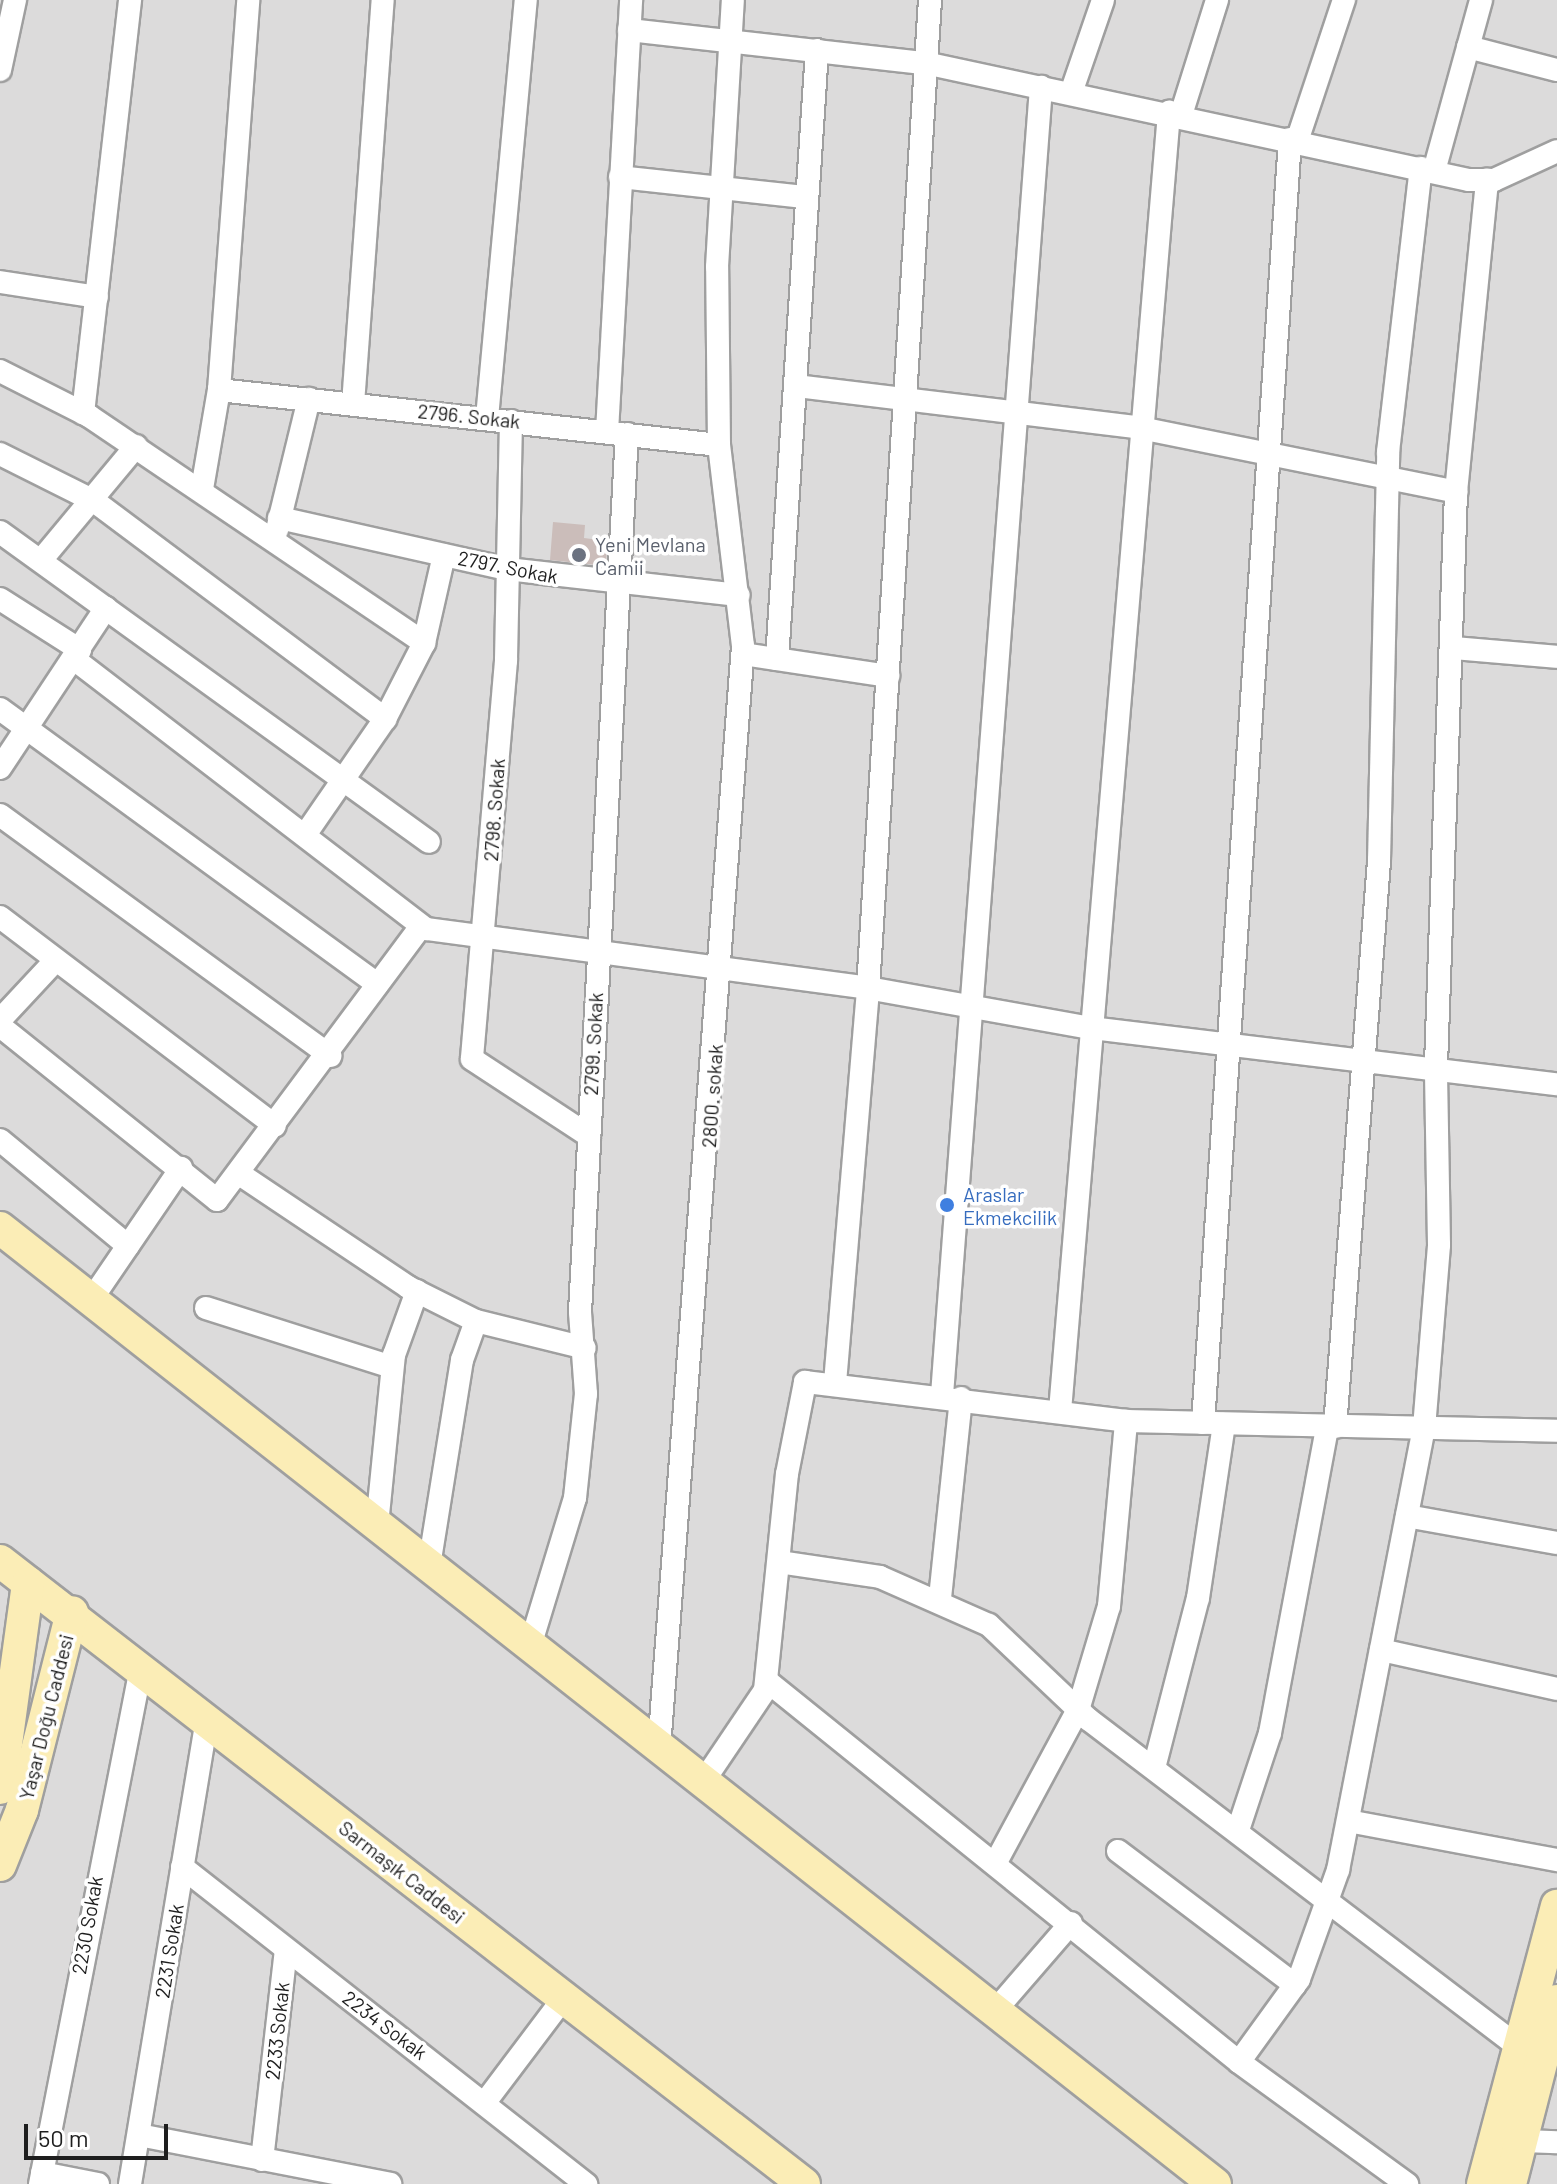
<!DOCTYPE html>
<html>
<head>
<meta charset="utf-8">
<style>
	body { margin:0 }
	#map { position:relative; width:1557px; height:2184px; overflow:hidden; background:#efe9e4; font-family:Barlow,sans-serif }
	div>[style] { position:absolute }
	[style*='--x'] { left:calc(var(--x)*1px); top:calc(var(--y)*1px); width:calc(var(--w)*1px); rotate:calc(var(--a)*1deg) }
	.residential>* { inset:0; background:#dcdbdb; transform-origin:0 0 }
	.building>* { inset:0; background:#cbbdba }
	.roads { filter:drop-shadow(2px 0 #9f9f9f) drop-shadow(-2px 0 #9f9f9f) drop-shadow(0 2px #9f9f9f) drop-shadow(0 -2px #9f9f9f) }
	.street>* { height:22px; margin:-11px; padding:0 11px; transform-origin:11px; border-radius:11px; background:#fff }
	.secondary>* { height:32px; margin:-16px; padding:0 16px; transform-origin:16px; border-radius:16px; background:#fbedb6 }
	.dots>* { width:22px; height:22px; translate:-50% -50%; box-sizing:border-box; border:4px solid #fff; border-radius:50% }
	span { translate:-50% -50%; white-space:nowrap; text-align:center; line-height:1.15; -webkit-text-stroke:7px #fff; paint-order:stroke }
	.street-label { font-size:20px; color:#1e1e1e }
	.worship-label { font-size:20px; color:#5b616d }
	.left { translate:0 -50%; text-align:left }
	.shop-label { font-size:20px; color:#366cbe }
	.scale { position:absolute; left:24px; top:2124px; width:144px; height:36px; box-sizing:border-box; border:4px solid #1e1e1e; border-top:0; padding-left:10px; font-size:24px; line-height:28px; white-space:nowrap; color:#1e1e1e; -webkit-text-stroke:6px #fff; paint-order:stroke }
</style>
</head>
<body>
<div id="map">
	<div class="residential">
		<div style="left:0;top:0;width:1557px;height:2184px"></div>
	</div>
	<div class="building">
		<div style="clip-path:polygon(553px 522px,585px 525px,584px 538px,607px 541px,606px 566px,550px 560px)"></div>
	</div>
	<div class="roads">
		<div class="street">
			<div style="--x:629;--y:30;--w:298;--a:6.4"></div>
			<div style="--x:925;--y:63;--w:556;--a:12.14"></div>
			<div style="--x:1469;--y:180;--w:25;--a:0"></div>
			<div style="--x:1494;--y:180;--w:69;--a:-24.7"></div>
			<div style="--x:1468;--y:47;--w:92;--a:14.5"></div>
			<div style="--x:0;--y:70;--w:72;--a:-77.9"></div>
			<div style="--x:1071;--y:93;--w:98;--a:-71"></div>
			<div style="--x:1181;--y:115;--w:121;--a:-72.6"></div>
			<div style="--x:1297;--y:141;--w:149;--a:-71.6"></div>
			<div style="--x:1434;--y:171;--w:177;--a:-74.6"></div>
			<div style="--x:620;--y:177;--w:186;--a:6.2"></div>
			<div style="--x:0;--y:282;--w:98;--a:8.8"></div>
			<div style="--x:0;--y:371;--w:100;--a:26.8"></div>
			<div style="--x:89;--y:416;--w:405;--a:34.1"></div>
			<div style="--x:796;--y:386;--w:341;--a:6.9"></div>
			<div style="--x:1135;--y:427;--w:328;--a:11.4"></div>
			<div style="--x:219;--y:390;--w:503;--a:6.28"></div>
			<div style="--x:353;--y:404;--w:405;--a:-85.8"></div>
			<div style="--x:83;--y:413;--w:416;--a:-83.5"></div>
			<div style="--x:487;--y:418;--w:420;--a:-84.7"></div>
			<div style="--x:511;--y:421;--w:240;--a:91.2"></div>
			<div style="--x:506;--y:661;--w:399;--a:94.9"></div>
			<div style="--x:472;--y:1059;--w:140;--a:33.3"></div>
			<div style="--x:607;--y:432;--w:433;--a:-86.8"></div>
			<div style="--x:0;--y:454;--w:105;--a:26.6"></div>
			<div style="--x:94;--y:501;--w:364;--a:36.8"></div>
			<div style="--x:202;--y:489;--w:100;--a:-80.3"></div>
			<div style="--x:219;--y:390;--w:391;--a:-85.7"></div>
			<div style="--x:279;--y:518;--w:234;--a:12.6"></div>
			<div style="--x:507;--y:569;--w:233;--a:6.4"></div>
			<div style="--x:277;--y:530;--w:135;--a:-76.3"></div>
			<div style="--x:0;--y:532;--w:529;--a:35.85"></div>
			<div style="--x:42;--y:559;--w:147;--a:-50.2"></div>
			<div style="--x:0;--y:599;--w:95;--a:32.5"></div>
			<div style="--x:1453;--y:648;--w:104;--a:4.9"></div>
			<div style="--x:743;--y:654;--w:147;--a:8.6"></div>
			<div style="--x:74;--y:659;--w:444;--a:37.5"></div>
			<div style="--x:777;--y:659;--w:610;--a:-86.24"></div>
			<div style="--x:0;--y:709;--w:467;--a:36.1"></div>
			<div style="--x:0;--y:768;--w:192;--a:-56.5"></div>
			<div style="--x:0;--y:815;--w:409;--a:36.1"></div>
			<div style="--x:307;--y:832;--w:137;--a:-55.4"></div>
			<div style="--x:385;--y:719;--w:85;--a:-62.8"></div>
			<div style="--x:424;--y:643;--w:90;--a:-77.2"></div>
			<div style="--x:0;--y:917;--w:345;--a:37.2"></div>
			<div style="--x:0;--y:1020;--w:82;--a:-47"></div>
			<div style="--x:0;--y:1026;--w:278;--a:38.7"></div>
			<div style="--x:217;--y:1200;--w:339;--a:-53.3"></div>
			<div style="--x:420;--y:928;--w:452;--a:7.6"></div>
			<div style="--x:868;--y:988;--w:227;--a:10.2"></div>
			<div style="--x:1091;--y:1028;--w:469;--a:6.9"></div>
			<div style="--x:0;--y:1140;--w:166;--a:39.6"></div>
			<div style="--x:238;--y:1173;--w:205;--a:33.8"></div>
			<div style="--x:408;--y:1287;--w:76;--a:26.6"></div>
			<div style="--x:476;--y:1321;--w:112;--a:13.9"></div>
			<div style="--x:91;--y:1300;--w:160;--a:-55.7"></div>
			<div style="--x:206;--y:1308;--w:195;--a:17.6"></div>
			<div style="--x:835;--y:1383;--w:396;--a:-85.2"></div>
			<div style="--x:868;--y:988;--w:990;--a:-86.41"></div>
			<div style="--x:942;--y:1395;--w:1312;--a:-85.67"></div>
			<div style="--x:1060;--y:1411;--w:1304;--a:-85.2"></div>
			<div style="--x:1203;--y:1423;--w:1287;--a:-86.12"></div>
			<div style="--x:1335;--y:1427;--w:568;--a:-85.55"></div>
			<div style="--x:1379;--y:861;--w:409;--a:-88.7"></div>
			<div style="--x:1388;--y:452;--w:286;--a:-83.4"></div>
			<div style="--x:1407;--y:1516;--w:152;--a:10.2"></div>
			<div style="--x:377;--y:1525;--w:171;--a:-84.3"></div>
			<div style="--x:394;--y:1355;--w:68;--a:-70.2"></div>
			<div style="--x:779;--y:1562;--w:102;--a:8.4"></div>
			<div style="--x:880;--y:1577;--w:119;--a:23.8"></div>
			<div style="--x:989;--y:1625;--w:137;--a:43.5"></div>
			<div style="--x:1088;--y:1719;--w:543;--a:37.29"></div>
			<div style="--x:429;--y:1566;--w:209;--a:-80.9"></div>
			<div style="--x:462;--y:1360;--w:41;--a:-70.3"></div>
			<div style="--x:940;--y:1598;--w:201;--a:-84"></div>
			<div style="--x:530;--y:1646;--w:155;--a:-73.1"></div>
			<div style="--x:575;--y:1498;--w:105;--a:-84"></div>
			<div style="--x:586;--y:1394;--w:82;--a:-94.2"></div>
			<div style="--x:580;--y:1312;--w:879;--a:-86.94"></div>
			<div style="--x:1381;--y:1650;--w:180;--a:12.5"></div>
			<div style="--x:767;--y:1681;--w:607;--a:38.91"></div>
			<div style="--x:1239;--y:2062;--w:208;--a:36"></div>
			<div style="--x:659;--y:1748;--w:1105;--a:-85.64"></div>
			<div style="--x:743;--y:646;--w:202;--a:-96.8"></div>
			<div style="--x:719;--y:445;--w:178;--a:-90.6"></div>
			<div style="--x:717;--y:267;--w:267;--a:-86.6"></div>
			<div style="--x:1154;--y:1768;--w:176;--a:-75.5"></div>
			<div style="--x:1198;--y:1598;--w:176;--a:-81.5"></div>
			<div style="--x:703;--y:1782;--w:111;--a:-56"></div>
			<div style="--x:765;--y:1690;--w:217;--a:-84.2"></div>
			<div style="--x:787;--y:1474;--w:94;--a:-78.9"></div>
			<div style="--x:805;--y:1382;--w:323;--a:6.9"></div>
			<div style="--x:1126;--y:1421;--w:431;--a:1.3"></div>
			<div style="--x:1348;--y:1821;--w:213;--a:10.6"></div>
			<div style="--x:1238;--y:1830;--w:102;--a:-71.7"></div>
			<div style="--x:1270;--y:1733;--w:311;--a:-79.4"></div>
			<div style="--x:1118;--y:1851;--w:222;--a:37.1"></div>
			<div style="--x:996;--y:1862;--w:173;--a:-61.7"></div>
			<div style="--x:1078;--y:1710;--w:109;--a:-73.4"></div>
			<div style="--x:1109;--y:1606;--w:186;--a:-84.7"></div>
			<div style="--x:182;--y:1867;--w:514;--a:38.12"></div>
			<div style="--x:993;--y:2013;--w:119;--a:-49.1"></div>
			<div style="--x:1239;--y:2062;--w:102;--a:-54.1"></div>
			<div style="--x:1299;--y:1979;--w:116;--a:-70.3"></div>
			<div style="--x:1338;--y:1870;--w:450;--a:-79"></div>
			<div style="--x:1424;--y:1428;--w:184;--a:-85.3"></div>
			<div style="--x:1439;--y:1245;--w:180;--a:-91"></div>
			<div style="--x:1436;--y:1065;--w:573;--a:-88"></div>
			<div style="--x:1456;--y:492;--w:314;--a:-84.3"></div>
			<div style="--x:486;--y:2101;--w:128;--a:-53"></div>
			<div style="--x:139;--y:2135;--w:256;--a:11"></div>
			<div style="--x:1524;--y:2141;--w:33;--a:2"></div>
			<div style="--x:262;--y:2160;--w:211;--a:-83.5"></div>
			<div style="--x:42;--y:2173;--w:57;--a:11.1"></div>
			<div style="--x:40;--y:2184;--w:526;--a:-78.93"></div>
			<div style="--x:130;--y:2184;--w:473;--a:-80.6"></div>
		</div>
		<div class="secondary">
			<div style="--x:0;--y:1228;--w:1546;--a:38.2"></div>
			<div style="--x:0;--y:1561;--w:1017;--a:37.77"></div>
			<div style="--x:0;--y:1788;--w:207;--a:-82.2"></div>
			<div style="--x:0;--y:1865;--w:59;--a:-68.2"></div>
			<div style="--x:22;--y:1810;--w:204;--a:-75.8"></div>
			<div style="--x:1483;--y:2184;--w:288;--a:-75.1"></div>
			<div style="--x:1510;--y:2184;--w:189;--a:-75.6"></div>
		</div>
	</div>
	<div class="dots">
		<div style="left:579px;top:555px;background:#6b7280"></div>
		<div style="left:947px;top:1205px;background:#3f7fe0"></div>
	</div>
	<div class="street-label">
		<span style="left:469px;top:416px;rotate:6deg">2796. Sokak</span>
		<span style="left:508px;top:567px;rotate:11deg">2797. Sokak</span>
		<span style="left:494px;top:810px;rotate:-86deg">2798. Sokak</span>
		<span style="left:593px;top:1044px;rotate:-87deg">2799. Sokak</span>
		<span style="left:712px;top:1096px;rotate:-86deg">2800. sokak</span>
		<span style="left:46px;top:1717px;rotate:-76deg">Yaşar Doğu Caddesi</span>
		<span style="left:402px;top:1872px;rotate:38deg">Sarmaşık Caddesi</span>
		<span style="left:87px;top:1925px;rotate:-80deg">2230 Sokak</span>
		<span style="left:169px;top:1951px;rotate:-81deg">2231 Sokak</span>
		<span style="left:385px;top:2025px;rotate:37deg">2234 Sokak</span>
		<span style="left:277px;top:2031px;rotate:-84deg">2233 Sokak</span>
	</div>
	<div class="worship-label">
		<span class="left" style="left:595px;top:556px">Yeni Mevlana<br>Camii</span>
	</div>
	<div class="shop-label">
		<span class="left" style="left:963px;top:1206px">Araslar<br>Ekmekcilik</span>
	</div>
	<div class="scale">50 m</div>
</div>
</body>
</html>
